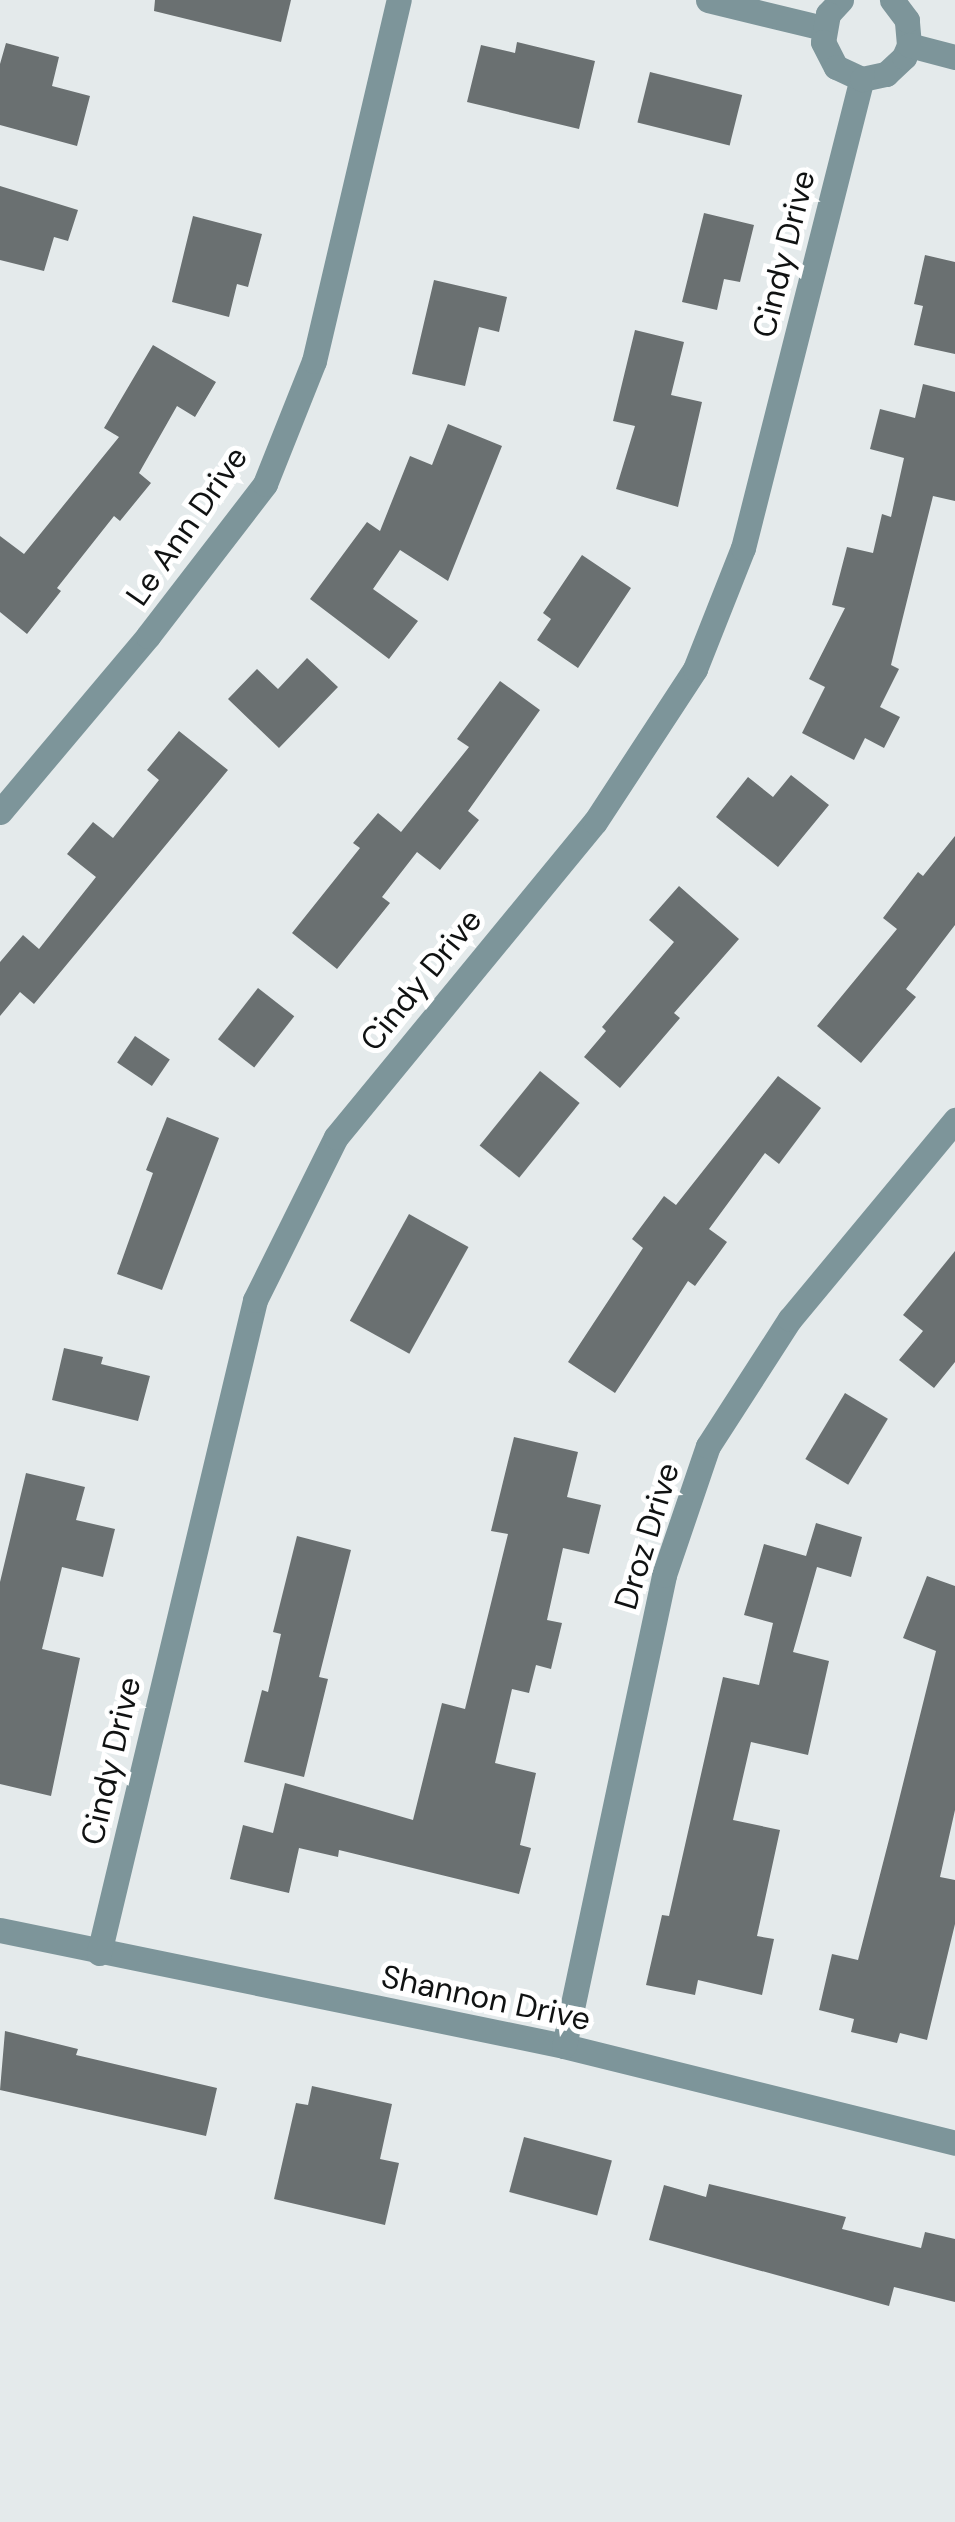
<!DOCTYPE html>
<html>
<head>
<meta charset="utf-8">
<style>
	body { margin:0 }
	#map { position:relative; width:955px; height:2522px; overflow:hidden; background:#e4eaeb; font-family:"DM Sans",sans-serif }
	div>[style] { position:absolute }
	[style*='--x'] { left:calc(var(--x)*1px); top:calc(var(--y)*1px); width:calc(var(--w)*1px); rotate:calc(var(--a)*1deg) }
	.building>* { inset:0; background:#6a7071; transform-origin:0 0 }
	.minor>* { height:25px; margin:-12.5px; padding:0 12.5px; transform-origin:12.5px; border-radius:12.5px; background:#7d959a }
	.tertiary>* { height:25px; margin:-12.5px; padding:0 12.5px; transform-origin:12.5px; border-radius:12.5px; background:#7d959a }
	span { translate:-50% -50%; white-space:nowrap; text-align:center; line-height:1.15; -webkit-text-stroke:10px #fff; paint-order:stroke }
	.street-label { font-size:32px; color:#101212 }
</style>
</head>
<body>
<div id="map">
	<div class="building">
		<div style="clip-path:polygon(155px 0,291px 0,281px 42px,154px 11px)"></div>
		<div style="clip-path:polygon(517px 42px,595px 61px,579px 129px,467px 102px,481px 45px,515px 53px)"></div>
		<div style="clip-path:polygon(6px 43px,59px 57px,52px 86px,90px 96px,77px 146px,0 125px,0 64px)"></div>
		<div style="left:650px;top:72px;width:95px;height:52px;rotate:14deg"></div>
		<div style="clip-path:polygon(0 186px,78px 210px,68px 241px,54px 237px,44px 271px,0 260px)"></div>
		<div style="clip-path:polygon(704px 213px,754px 225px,740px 282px,724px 279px,717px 310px,682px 302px)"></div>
		<div style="clip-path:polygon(193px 216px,262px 234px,248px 287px,237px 284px,229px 317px,172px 302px)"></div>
		<div style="clip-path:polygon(925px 255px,955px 262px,955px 354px,914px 345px,923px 306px,914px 304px)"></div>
		<div style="clip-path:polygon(434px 280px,507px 297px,499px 332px,479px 327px,465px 386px,412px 374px)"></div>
		<div style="clip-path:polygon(635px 330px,684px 342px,671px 395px,702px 402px,678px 507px,616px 489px,635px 426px,613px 421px)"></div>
		<div style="clip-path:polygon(153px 345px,216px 382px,195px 417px,177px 406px,139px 473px,151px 483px,120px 521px,114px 516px,57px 588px,61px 591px,27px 634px,0 612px,0 536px,24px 554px,119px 437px,104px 428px)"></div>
		<div style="clip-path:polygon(923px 384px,955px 392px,955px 501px,933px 496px,891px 665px,899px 669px,880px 707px,900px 717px,884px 748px,865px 738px,854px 760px,802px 733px,825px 687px,809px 679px,845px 608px,832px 605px,847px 547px,873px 553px,882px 514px,891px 517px,904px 458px,870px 449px,880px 409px,915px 418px)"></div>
		<div style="clip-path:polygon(448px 424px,502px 446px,448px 581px,400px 550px,373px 589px,418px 621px,389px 659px,310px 599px,367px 522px,380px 531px,410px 456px,432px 465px)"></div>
		<div style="clip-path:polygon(582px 555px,631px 588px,578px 668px,537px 640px,551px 619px,543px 613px)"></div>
		<div style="clip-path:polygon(307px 658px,338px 687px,279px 748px,228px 699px,257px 669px,278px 689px)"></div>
		<div style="clip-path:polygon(500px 681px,540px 710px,468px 811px,479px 820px,440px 870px,417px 852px,382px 897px,390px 903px,337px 969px,292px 933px,360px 848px,353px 843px,378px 813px,401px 832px,469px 747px,457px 739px)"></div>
		<div style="clip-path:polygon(179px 731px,228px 770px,34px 1004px,20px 992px,0 1016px,0 962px,23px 935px,39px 949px,96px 877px,67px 854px,93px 822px,113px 838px,159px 780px,147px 770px)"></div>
		<div style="clip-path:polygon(791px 775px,829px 805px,778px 867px,716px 817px,748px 777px,773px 797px)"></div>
		<div style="clip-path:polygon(955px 836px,955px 925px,906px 989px,916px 997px,861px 1063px,817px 1026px,897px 929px,883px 918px,918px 872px,923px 876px)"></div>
		<div style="clip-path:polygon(679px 886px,739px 939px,674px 1013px,680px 1018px,620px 1088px,584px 1057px,606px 1031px,602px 1027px,674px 942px,649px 920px)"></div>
		<div style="left:258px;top:988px;width:46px;height:65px;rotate:38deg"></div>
		<div style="left:135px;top:1036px;width:42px;height:32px;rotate:34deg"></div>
		<div style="left:540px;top:1071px;width:51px;height:96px;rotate:39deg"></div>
		<div style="clip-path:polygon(778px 1076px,821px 1108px,779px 1164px,765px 1153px,709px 1229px,727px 1242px,695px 1286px,688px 1281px,615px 1393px,568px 1362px,643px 1248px,632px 1239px,664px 1196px,676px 1205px)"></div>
		<div style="clip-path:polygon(167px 1117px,219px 1138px,162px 1290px,117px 1274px,153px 1173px,146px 1170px)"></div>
		<div style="left:409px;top:1214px;width:68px;height:122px;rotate:29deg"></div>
		<div style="clip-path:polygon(955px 1251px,955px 1362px,934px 1388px,899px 1360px,923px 1331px,903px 1315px)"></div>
		<div style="clip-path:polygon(64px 1348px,103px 1357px,101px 1364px,150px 1376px,138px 1421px,52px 1400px)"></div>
		<div style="left:845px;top:1393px;width:50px;height:77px;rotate:31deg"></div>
		<div style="clip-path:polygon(514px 1437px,578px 1452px,567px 1497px,601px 1505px,589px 1554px,563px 1548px,547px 1620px,562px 1623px,551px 1669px,536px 1665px,529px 1693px,512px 1689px,495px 1763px,536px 1773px,520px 1845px,531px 1848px,519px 1894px,339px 1850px,338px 1857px,299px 1848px,289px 1893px,230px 1879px,243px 1825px,273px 1833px,285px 1783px,413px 1820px,442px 1703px,465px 1709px,508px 1534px,491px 1531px)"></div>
		<div style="clip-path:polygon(26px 1473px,85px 1487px,76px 1520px,115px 1529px,103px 1577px,62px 1567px,42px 1649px,80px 1658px,51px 1796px,0 1784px,0 1582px)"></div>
		<div style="clip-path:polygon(816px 1523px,862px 1537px,851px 1577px,817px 1567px,793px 1652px,829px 1661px,808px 1755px,751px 1742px,733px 1820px,780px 1830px,757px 1936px,774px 1939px,762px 1995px,698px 1980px,695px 1995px,646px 1985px,662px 1915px,669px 1916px,723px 1677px,759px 1685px,773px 1623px,744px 1615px,764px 1544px,806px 1556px)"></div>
		<div style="clip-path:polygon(297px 1536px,351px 1550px,319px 1677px,328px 1679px,304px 1777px,244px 1762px,262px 1690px,268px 1692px,281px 1634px,273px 1632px)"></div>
		<div style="clip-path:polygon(927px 1576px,955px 1586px,955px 1810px,940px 1877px,955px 1880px,955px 1924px,927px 2040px,900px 2033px,897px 2043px,851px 2032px,854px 2019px,819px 2010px,832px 1954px,858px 1960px,892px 1828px,936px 1651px,903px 1638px)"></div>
		<div style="clip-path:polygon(5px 2031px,78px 2049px,76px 2055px,217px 2088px,206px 2136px,0 2090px)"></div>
		<div style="clip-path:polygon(312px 2086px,392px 2104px,380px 2159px,399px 2163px,385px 2225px,274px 2199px,296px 2103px,308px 2105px)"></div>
		<div style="left:524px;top:2137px;width:91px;height:57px;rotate:15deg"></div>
		<div style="clip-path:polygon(709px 2184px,846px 2217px,842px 2229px,921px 2248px,925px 2232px,955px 2239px,955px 2302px,894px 2287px,889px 2306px,649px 2240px,664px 2185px,706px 2197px)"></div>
	</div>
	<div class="minor">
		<div style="--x:0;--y:812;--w:230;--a:-49.9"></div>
		<div style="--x:148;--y:636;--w:192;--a:-52.4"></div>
		<div style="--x:265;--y:484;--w:132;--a:-68.3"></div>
		<div style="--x:314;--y:361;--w:371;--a:-76.8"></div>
		<div style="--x:0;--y:1930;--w:576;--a:11.62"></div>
		<div style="--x:564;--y:2046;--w:403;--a:13.9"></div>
		<div style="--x:99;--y:1953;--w:671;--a:-76.56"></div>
		<div style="--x:255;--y:1300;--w:182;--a:-63.6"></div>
		<div style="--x:336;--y:1137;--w:408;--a:-50.6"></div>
		<div style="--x:595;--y:822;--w:183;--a:-56.8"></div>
		<div style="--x:695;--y:669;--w:130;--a:-68.4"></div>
		<div style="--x:743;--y:548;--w:484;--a:-75.8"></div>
		<div style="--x:564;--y:2046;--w:481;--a:-78"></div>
		<div style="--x:664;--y:1575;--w:136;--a:-71.2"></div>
		<div style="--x:708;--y:1446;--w:151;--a:-57.2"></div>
		<div style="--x:790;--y:1319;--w:259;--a:-50.3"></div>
	</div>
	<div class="tertiary">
		<div style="--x:708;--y:0;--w:118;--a:13.7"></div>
		<div style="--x:841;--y:0;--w:19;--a:133"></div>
		<div style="--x:828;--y:14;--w:28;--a:100"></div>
		<div style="--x:823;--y:42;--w:28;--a:63"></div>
		<div style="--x:836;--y:67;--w:29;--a:25"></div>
		<div style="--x:862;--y:79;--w:25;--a:-12"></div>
		<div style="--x:886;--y:74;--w:25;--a:-43"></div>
		<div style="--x:904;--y:57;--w:13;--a:-67"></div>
		<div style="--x:909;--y:45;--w:25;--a:-95"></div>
		<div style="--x:907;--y:20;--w:25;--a:-127"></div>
		<div style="--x:909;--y:45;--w:48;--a:14.6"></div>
	</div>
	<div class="street-label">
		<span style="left:784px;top:254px;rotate:-76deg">Cindy Drive</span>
		<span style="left:187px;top:526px;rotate:-55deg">Le Ann Drive</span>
		<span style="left:421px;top:980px;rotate:-51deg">Cindy Drive</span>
		<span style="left:647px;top:1536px;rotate:-73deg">Droz Drive</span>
		<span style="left:111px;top:1761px;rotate:-77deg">Cindy Drive</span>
		<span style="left:486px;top:1998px;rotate:12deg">Shannon Drive</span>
	</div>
</div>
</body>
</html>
